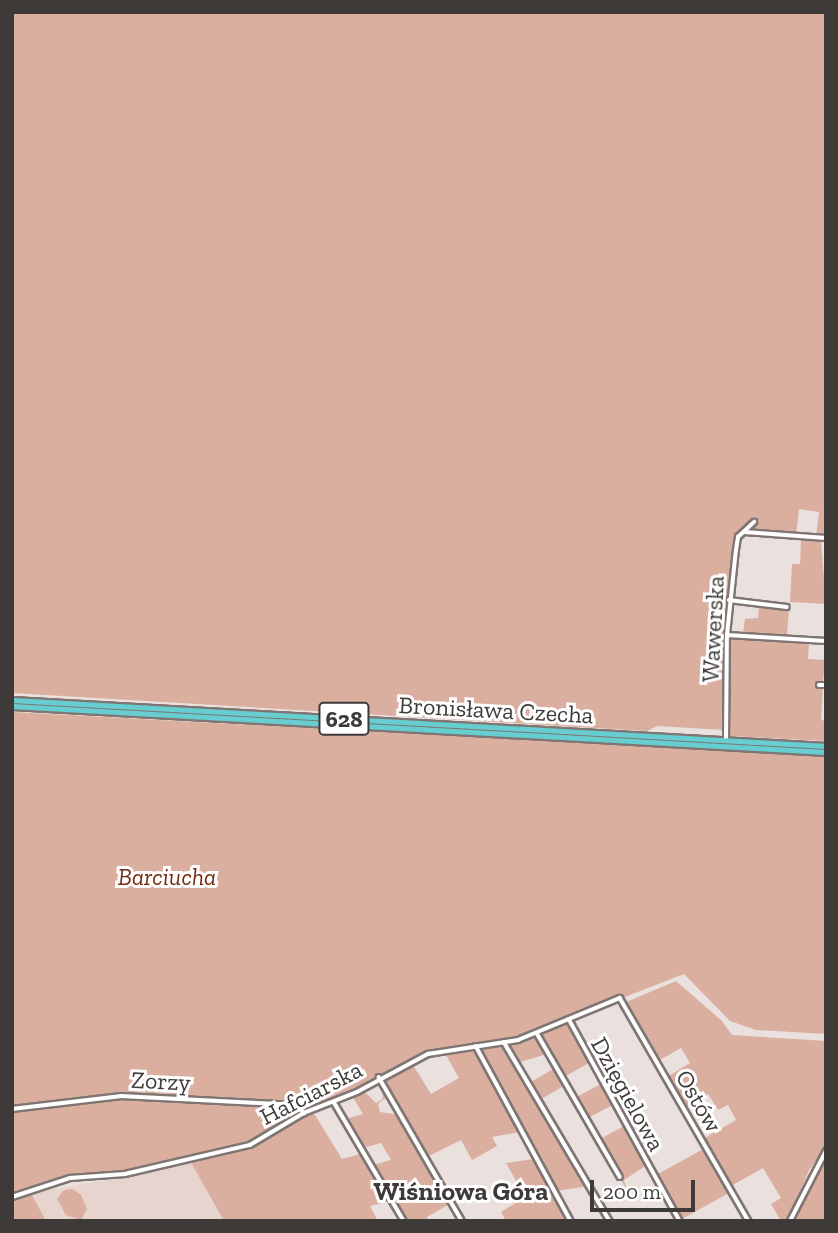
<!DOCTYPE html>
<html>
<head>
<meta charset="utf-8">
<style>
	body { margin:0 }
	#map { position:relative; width:838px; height:1233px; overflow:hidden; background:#eae0dd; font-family:"Zilla Slab",serif }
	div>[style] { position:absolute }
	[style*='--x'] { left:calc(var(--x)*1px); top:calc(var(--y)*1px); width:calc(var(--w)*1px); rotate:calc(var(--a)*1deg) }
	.built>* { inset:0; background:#e7d4ce }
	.green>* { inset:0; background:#daafa0; transform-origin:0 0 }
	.roads { filter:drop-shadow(2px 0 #7f7673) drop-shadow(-2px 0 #7f7673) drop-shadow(0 2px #7f7673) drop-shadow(0 -2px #7f7673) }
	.minor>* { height:3.5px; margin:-1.75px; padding:0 1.75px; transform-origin:1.75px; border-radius:1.75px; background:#fff }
	.major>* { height:4.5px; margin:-2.25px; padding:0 2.25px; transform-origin:2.25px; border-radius:2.25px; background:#66ced1 }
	span { translate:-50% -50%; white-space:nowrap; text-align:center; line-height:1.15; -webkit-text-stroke:6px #fff; paint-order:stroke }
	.shield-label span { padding:2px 5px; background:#fff; border:2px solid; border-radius:5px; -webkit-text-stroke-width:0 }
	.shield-label { font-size:23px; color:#3e3a38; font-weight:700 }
	.street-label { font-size:24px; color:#3e3a38 }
	.park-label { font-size:24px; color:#742c0f; font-style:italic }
	.neighbourhood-label { font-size:26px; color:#3e3a38; font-weight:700 }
	.frame { position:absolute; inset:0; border:14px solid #3e3a38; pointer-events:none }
	.scale { position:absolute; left:590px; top:1180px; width:105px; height:32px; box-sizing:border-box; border:4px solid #3e3a38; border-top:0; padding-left:9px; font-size:21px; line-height:24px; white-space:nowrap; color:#3e3a38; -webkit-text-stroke:5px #fff; paint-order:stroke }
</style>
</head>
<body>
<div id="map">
	<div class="built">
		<div style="clip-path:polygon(189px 1159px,225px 1221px,46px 1221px,31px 1193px,121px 1178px)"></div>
	</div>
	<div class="green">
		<div style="clip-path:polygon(12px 12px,826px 12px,826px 537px,816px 537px,819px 512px,799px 509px,796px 535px,751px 530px,734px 538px,727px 599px,724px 730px,657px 726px,647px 731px,12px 693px)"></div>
		<div style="clip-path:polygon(801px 541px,821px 541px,826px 604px,790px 602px,792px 564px,800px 564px)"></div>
		<div style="clip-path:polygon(759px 605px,789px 609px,787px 636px,743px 633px,745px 619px,758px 618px)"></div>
		<div style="clip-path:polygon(729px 637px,809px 642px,808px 659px,825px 660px,823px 683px,817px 686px,823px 687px,821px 720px,826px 721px,826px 741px,730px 736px)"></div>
		<div style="clip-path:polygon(12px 702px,689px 740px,12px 704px)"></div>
		<div style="clip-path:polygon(12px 712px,826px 756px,826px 1034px,756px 1030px,730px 1021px,684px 974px,517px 1039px,431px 1052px,356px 1092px,310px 1106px,115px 1095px,12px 1107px)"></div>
		<div style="clip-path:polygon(676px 981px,722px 1021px,732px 1035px,826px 1041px,826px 1147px,809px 1170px,788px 1221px,781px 1221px,771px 1204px,781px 1198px,763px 1168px,731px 1186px,703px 1139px,736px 1120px,728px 1105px,718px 1110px,708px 1094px,685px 1108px,667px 1077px,690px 1063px,681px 1048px,658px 1061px,624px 1003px)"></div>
		<div style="left:566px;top:1022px;width:47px;height:30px;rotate:61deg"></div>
		<div style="clip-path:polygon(537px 1035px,547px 1054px,517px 1063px,507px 1044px)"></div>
		<div style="clip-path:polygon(504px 1045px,574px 1165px,589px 1186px,556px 1191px,478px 1048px)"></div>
		<div style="clip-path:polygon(470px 1050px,478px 1055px,520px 1132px,492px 1137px,497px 1146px,472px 1160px,461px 1140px,427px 1157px,381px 1077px,413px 1065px,431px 1094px,459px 1078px,446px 1055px,422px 1060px,435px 1054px)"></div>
		<div style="left:555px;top:1068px;width:20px;height:28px;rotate:60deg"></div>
		<div style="left:601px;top:1084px;width:24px;height:29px;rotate:62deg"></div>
		<div style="clip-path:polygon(382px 1085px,388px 1096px,378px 1104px,380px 1112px,400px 1115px,451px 1203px,427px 1217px,429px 1221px,407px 1221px,373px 1165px,391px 1160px,381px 1143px,363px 1148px,346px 1119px,363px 1114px,352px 1096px,363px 1090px,376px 1103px,383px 1099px)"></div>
		<div style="clip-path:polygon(111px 1099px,296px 1107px,298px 1114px,250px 1143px,145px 1168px,47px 1182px,12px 1194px,12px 1111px)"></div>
		<div style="clip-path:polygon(309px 1113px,315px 1115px,342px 1159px,361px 1154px,390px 1201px,370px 1206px,378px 1221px,224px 1221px,189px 1159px,253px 1145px)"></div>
		<div style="clip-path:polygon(624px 1126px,647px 1165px,624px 1180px,627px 1191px,600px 1139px)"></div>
		<div style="left:705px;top:1148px;width:51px;height:54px;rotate:61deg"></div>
		<div style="clip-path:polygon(826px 1155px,826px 1221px,793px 1221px,812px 1174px)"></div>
		<div style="clip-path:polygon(534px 1159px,569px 1221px,506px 1221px,501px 1212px,525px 1197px,506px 1163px)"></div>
		<div style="clip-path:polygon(64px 1190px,73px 1189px,81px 1195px,87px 1209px,81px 1220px,66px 1215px,57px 1199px)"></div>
		<div style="clip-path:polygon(31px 1193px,46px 1221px,12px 1221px,12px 1199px)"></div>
	</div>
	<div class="roads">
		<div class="minor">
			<div style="--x:745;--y:532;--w:81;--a:4.2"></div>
			<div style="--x:729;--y:600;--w:58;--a:6.9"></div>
			<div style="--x:727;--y:635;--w:99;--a:3.5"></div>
			<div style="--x:819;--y:685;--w:7;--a:0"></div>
			<div style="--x:726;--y:740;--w:105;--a:-89.5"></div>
			<div style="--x:727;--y:635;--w:85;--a:-84"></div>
			<div style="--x:736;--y:550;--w:13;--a:-81"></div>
			<div style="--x:738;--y:537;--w:22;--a:-43"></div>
			<div style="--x:569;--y:1019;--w:230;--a:61.2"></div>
			<div style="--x:537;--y:1033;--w:166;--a:60"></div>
			<div style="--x:504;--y:1042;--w:208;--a:59.4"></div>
			<div style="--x:476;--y:1046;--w:199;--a:61.5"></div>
			<div style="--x:379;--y:1077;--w:166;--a:60"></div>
			<div style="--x:334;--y:1102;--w:138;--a:59.5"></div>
			<div style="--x:12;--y:1109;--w:110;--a:-6.8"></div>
			<div style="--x:121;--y:1096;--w:176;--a:2.9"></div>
			<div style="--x:297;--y:1105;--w:11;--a:49"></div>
			<div style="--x:12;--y:1197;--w:61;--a:-18.1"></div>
			<div style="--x:70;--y:1178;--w:55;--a:-4.2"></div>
			<div style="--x:125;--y:1174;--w:128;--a:-13.1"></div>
			<div style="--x:250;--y:1145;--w:63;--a:-30.7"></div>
			<div style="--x:304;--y:1113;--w:57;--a:-21.6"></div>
			<div style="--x:357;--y:1092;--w:81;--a:-28.2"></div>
			<div style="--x:428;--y:1054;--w:91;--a:-8.8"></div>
			<div style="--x:518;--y:1040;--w:110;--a:-22.4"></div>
			<div style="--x:620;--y:998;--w:258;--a:60"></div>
			<div style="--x:790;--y:1221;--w:79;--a:-62.8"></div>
		</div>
		<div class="major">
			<div style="--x:12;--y:700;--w:815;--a:3.23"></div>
			<div style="--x:12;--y:706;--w:815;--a:3.23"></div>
		</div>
	</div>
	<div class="shield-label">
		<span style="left:344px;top:719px">628</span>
	</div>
	<div class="street-label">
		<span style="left:713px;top:629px;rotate:-87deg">Wawerska</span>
		<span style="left:496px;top:710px;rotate:3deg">Bronisława Czecha</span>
		<span style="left:161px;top:1081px;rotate:3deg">Zorzy</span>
		<span style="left:311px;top:1093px;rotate:-27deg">Hafciarska</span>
		<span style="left:628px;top:1094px;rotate:61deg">Dzięgielowa</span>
		<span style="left:699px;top:1101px;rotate:60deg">Ostów</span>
	</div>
	<div class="park-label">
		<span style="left:167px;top:877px">Barciucha</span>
	</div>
	<div class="neighbourhood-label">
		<span style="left:461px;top:1192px">Wiśniowa Góra</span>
	</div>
	<div class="frame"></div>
	<div class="scale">200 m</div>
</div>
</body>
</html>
